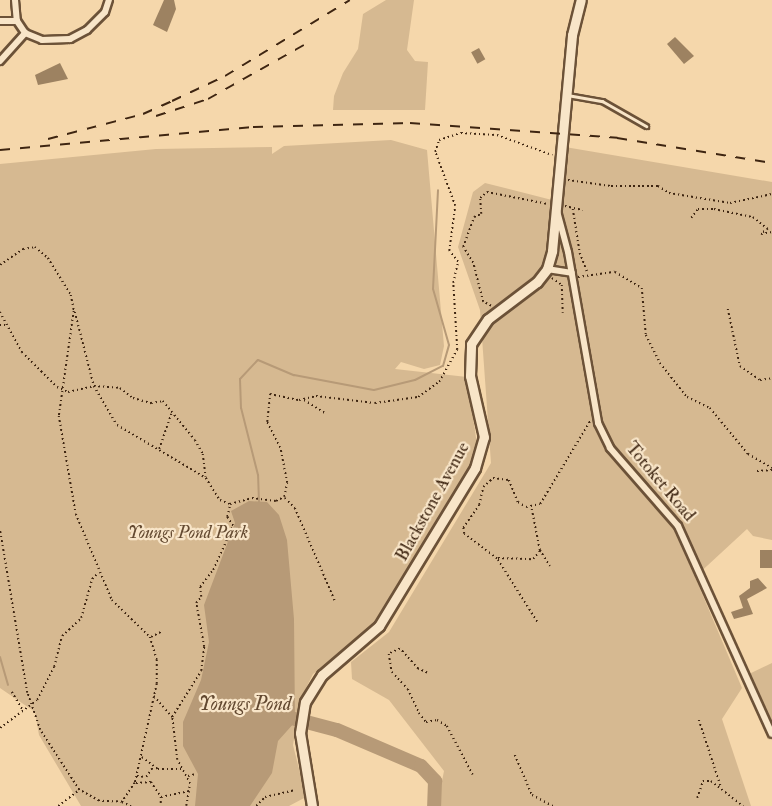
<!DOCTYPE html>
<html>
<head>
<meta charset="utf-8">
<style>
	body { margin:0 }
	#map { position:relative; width:772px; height:806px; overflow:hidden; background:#f5d7ab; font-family:"IM FELL Double Pica",serif }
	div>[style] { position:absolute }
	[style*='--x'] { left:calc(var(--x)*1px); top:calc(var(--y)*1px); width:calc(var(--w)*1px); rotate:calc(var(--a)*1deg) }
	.green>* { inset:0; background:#d6b991 }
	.water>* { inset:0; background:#b79a77 }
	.stream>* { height:2px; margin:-1px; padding:0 1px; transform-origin:1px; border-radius:1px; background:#b79a77 }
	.river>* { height:14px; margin:-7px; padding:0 7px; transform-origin:7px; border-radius:7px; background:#b79a77 }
	.building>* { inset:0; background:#9d8261; transform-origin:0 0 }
	.path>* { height:1.5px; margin-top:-0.75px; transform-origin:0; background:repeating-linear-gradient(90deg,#3e2511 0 1.5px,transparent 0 4.5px) }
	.roads { filter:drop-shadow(2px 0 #6c5238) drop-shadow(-2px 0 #6c5238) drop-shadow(0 2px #6c5238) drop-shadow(0 -2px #6c5238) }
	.service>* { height:3px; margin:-1.5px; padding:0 1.5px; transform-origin:1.5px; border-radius:1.5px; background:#f8e5c8 }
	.minor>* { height:6px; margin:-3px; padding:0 3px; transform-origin:3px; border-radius:3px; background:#f8e5c8 }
	.secondary>* { height:9px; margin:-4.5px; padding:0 4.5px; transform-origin:4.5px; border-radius:4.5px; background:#f8e5c8 }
	.rail>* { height:2px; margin-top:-1px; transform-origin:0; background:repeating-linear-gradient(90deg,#3e2511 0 10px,transparent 0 20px) }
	span { translate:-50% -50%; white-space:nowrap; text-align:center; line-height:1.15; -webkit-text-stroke:4.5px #f8e5c8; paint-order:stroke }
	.street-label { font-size:18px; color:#3e2511 }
	.park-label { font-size:18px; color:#644a31; font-style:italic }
	.water-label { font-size:20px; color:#624830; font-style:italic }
</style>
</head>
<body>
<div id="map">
	<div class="green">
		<div style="clip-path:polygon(386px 0,414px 0,407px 50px,415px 61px,428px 62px,425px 110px,333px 110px,334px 96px,343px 73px,358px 49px,363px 14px)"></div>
		<div style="clip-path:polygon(391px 140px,427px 150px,444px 346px,440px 365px,424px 369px,401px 362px,395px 369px,467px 377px,478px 451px,375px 628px,313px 674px,301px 698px,293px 745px,306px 797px,289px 806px,81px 806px,39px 735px,35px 712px,0 688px,0 164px,156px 149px,272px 147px,272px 154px,284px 146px)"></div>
		<div style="clip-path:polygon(565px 147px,772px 182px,772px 540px,753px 536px,747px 529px,695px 577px,742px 688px,722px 719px,751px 806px,437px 806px,444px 771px,389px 700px,352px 679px,351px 662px,389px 632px,491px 463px,480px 310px,458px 247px,473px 192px,485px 183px,552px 200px,563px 187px)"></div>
		<div style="clip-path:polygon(772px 663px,772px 723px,749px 674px)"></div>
	</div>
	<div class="water">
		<div style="clip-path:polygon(249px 501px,267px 502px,279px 515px,287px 540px,294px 619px,295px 722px,278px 741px,272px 773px,250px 806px,195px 806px,198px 774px,183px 746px,183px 722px,201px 680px,209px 642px,204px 605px,235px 523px,231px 511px)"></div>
	</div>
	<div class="stream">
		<div style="--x:259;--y:502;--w:27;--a:-92"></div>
		<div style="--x:258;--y:475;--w:69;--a:-104.2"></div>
		<div style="--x:241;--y:408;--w:29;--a:-92"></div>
		<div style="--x:240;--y:379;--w:26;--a:-47"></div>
		<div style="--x:258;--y:360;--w:39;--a:23"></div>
		<div style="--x:294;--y:375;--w:81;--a:10.6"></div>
		<div style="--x:374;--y:390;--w:42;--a:-13.7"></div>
		<div style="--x:415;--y:380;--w:31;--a:-27"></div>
		<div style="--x:443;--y:366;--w:22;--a:-74"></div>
		<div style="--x:449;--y:345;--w:58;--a:-105.9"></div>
		<div style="--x:433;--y:289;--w:99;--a:-87.1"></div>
		<div style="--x:0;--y:657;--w:29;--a:74"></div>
	</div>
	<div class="river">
		<div style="--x:295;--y:719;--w:43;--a:14.7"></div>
		<div style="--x:337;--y:730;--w:91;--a:23.2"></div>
		<div style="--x:421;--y:766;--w:21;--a:47"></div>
		<div style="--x:435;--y:781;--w:25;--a:92"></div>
	</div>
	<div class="building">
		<div style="clip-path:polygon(164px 0,174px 0,176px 9px,167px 32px,153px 25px)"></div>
		<div style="clip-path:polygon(675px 37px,694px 56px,684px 64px,667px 44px)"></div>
		<div style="left:479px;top:48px;width:13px;height:9px;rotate:61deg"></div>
		<div style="clip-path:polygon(60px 63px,68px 79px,38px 85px,35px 75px)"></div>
		<div style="left:772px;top:550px;width:18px;height:12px;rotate:90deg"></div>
		<div style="clip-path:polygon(758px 578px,767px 588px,747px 599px,753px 614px,734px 619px,731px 612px,743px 608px,739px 596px,750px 588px,750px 581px)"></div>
	</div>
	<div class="path">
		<div style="--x:568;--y:180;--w:43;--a:7.9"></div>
		<div style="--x:611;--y:186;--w:47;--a:0"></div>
		<div style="--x:658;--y:186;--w:13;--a:32"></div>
		<div style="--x:669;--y:193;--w:62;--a:9.3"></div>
		<div style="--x:730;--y:203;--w:43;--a:-12.1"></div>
		<div style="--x:565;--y:206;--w:18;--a:13"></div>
		<div style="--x:573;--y:209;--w:45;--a:81"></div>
		<div style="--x:580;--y:253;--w:22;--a:69"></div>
		<div style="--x:691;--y:218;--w:11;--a:-52"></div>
		<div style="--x:698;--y:209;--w:16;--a:0"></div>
		<div style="--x:714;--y:209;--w:40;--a:12"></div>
		<div style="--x:753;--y:217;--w:19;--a:39"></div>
		<div style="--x:768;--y:229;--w:9;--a:144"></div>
		<div style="--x:761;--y:234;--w:11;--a:-10"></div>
		<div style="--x:0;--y:265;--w:28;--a:-35"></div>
		<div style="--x:23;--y:249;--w:12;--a:-9"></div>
		<div style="--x:35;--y:247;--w:17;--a:40"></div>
		<div style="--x:48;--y:258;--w:44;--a:58.1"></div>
		<div style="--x:71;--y:295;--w:16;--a:79"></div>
		<div style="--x:74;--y:311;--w:106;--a:98.1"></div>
		<div style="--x:59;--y:416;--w:99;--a:80.2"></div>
		<div style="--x:76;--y:514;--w:93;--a:67.3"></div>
		<div style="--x:112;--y:600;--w:53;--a:44.2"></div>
		<div style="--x:150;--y:637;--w:24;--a:73"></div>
		<div style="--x:157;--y:660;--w:24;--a:90"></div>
		<div style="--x:157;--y:684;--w:101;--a:102.5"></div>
		<div style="--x:135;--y:783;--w:23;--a:124"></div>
		<div style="--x:122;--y:802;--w:23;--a:-178"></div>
		<div style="--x:99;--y:801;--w:23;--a:-151"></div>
		<div style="--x:79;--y:790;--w:72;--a:-123"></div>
		<div style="--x:40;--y:730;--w:39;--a:-109"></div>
		<div style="--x:27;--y:693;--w:164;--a:-99.5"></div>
		<div style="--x:578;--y:277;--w:37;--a:-8"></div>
		<div style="--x:615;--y:272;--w:31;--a:31"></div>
		<div style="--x:642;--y:288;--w:47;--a:85.1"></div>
		<div style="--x:646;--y:335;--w:31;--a:63"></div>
		<div style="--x:660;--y:363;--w:43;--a:51.5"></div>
		<div style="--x:687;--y:397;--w:25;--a:26"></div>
		<div style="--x:710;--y:408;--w:60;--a:50.4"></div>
		<div style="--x:748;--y:454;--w:28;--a:30"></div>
		<div style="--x:552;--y:278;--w:12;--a:35"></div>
		<div style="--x:562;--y:285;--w:28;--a:88"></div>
		<div style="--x:491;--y:306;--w:9;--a:-153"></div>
		<div style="--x:483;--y:302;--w:40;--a:-104.4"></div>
		<div style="--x:473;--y:263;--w:19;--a:-122"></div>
		<div style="--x:463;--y:247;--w:32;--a:-70"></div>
		<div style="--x:474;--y:217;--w:8;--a:-23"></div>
		<div style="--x:481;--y:214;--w:16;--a:-94"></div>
		<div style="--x:480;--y:198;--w:9;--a:-41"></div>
		<div style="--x:487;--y:192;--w:62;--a:11.1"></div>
		<div style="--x:728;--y:309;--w:58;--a:78.1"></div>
		<div style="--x:740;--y:366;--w:24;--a:35"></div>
		<div style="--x:760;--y:380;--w:12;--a:-9"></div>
		<div style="--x:0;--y:312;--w:46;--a:61.2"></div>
		<div style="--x:22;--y:352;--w:49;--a:45"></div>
		<div style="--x:57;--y:387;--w:12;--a:24"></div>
		<div style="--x:68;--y:392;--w:27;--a:-13"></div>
		<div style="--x:94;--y:386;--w:45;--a:59.5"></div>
		<div style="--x:117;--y:425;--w:104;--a:30.8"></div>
		<div style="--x:206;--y:478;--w:26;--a:58"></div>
		<div style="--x:220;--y:500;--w:11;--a:22"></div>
		<div style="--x:230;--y:504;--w:23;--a:-15"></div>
		<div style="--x:252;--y:498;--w:24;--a:7"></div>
		<div style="--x:276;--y:501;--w:9;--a:-27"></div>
		<div style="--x:284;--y:497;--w:14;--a:-78"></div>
		<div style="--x:287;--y:483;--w:36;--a:-101"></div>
		<div style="--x:280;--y:448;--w:29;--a:-117"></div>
		<div style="--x:267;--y:422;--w:28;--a:-84"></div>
		<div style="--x:270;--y:394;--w:30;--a:12"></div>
		<div style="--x:299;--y:400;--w:17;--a:-13"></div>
		<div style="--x:316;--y:396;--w:59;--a:6.8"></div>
		<div style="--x:375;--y:403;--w:43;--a:-7.9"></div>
		<div style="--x:418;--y:397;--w:26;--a:-36"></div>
		<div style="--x:439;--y:382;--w:37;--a:-61"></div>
		<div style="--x:457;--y:350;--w:67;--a:-93.4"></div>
		<div style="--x:453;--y:283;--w:22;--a:-77"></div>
		<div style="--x:458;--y:262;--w:14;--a:-129"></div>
		<div style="--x:449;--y:251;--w:45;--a:-82.4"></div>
		<div style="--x:455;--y:206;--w:58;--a:-110.3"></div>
		<div style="--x:435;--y:152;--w:13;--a:-72"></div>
		<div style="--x:439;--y:140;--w:23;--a:-18"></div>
		<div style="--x:461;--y:133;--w:36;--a:3"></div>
		<div style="--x:497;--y:135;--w:59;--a:20"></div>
		<div style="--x:75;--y:312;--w:76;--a:75.6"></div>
		<div style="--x:94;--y:386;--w:26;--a:4"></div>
		<div style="--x:120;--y:388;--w:16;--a:38"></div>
		<div style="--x:133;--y:398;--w:19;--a:16"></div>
		<div style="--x:151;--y:403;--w:12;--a:-9"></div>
		<div style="--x:163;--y:401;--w:50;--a:50.6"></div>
		<div style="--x:195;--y:440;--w:16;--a:60"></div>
		<div style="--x:203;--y:454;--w:23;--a:83"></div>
		<div style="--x:0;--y:325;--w:5;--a:0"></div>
		<div style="--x:304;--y:400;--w:25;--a:32"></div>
		<div style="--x:159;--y:449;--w:37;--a:-71"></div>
		<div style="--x:757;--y:471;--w:15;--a:-4"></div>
		<div style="--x:285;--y:498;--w:14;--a:45"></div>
		<div style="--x:295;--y:508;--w:101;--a:66.7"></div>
		<div style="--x:532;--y:509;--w:42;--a:79"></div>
		<div style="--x:540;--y:550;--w:19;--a:58"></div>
		<div style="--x:498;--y:558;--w:35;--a:2"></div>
		<div style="--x:533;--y:559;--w:11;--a:-49"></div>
		<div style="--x:537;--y:622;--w:75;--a:-122.4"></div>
		<div style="--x:497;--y:559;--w:41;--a:-142.9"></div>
		<div style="--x:464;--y:534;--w:6;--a:-99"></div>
		<div style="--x:463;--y:528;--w:28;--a:-55"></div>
		<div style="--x:479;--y:505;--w:18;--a:-77"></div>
		<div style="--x:483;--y:487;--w:13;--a:-42"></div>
		<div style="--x:493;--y:478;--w:16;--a:7"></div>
		<div style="--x:509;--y:480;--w:24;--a:68"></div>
		<div style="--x:518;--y:502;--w:9;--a:32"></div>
		<div style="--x:526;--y:507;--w:14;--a:-12"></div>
		<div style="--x:540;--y:504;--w:97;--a:-58.9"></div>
		<div style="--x:151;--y:637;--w:11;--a:-27"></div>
		<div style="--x:427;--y:673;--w:10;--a:-156"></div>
		<div style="--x:418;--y:669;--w:27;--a:-132"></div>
		<div style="--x:400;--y:649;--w:12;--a:156"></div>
		<div style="--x:389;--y:654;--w:18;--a:81"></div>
		<div style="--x:392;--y:672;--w:23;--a:47"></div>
		<div style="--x:408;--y:689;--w:26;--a:65"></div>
		<div style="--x:419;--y:713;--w:11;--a:52"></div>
		<div style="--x:426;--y:722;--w:11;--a:-10"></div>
		<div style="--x:437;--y:720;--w:12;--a:31"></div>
		<div style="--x:447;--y:726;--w:55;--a:62"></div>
		<div style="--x:12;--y:692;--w:21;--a:59"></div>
		<div style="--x:154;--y:696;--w:28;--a:49"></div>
		<div style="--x:699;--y:720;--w:71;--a:71.8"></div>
		<div style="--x:0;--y:728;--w:46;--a:-37.1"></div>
		<div style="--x:37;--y:700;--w:37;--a:-63"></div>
		<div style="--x:54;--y:667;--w:32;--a:-76"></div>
		<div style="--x:62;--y:636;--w:26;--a:-43"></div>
		<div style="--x:81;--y:618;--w:41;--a:-74.2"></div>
		<div style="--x:92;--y:579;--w:8;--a:-45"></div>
		<div style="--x:515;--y:755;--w:43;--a:67"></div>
		<div style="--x:532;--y:795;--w:24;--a:28"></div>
		<div style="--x:142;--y:757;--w:20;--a:37"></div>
		<div style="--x:158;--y:769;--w:23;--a:0"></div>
		<div style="--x:137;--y:776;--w:9;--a:6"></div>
		<div style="--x:146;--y:777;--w:12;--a:-55"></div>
		<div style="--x:188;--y:776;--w:8;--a:-14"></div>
		<div style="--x:136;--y:783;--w:15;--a:-4"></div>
		<div style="--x:151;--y:782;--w:18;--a:56"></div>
		<div style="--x:161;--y:797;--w:9;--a:90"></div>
		<div style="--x:161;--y:797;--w:30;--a:-12"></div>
		<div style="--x:697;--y:798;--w:18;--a:-71"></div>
		<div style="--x:703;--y:781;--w:8;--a:0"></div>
		<div style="--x:711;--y:781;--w:41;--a:38"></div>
		<div style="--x:122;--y:802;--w:10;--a:24"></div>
		<div style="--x:58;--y:806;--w:25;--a:-37"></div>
		<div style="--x:186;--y:806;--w:22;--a:-80"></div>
		<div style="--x:190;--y:784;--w:27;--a:-118"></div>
		<div style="--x:177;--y:760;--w:43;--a:-96.6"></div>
		<div style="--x:172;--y:717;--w:54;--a:-57.8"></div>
		<div style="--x:201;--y:671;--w:24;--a:-83"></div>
		<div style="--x:204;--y:647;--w:45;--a:-100.3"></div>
		<div style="--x:196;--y:603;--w:8;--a:-50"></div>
		<div style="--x:201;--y:597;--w:10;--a:-96"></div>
		<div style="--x:200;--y:587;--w:21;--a:-53"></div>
		<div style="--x:213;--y:570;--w:48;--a:-65.6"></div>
		<div style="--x:233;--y:526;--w:11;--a:-124"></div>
		<div style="--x:227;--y:517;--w:12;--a:-76"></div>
		<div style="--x:256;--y:806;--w:13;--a:-45"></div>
		<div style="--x:265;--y:797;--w:31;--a:-13"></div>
	</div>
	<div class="roads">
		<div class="service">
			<div style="--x:567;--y:95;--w:36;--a:10"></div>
			<div style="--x:602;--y:101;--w:51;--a:29.6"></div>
		</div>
		<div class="minor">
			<div style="--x:15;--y:0;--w:21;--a:85"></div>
			<div style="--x:17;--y:21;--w:14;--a:56"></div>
			<div style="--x:25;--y:33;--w:18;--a:22"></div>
			<div style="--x:42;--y:40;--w:28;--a:-2"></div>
			<div style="--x:70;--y:39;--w:19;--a:-28"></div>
			<div style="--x:87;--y:30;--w:25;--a:-45"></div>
			<div style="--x:105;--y:12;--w:13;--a:-72"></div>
			<div style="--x:0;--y:21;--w:17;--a:0"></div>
			<div style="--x:0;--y:61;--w:38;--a:-48"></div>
			<div style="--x:557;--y:211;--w:42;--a:75"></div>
			<div style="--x:568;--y:252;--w:174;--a:80"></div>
			<div style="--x:598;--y:423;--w:28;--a:64"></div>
			<div style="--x:610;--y:448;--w:103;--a:48.9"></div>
			<div style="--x:678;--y:526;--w:228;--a:65.7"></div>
			<div style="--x:547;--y:269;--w:25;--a:9"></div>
		</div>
		<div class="secondary">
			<div style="--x:312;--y:806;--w:74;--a:-99.3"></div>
			<div style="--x:300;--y:733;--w:31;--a:-81"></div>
			<div style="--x:305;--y:702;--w:32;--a:-58"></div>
			<div style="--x:322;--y:675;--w:75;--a:-40.7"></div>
			<div style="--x:379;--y:626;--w:185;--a:-58.7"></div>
			<div style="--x:475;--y:468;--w:32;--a:-74"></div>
			<div style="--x:484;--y:437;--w:63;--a:-102.9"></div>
			<div style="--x:470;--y:376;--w:32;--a:-88"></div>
			<div style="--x:471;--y:344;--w:30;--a:-56"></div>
			<div style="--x:488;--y:319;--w:61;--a:-37.1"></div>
			<div style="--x:537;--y:282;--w:16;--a:-52"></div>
			<div style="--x:547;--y:269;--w:19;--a:-74"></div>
			<div style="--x:552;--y:251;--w:217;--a:-84.7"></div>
			<div style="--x:572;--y:35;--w:36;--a:-76"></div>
		</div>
	</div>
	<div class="rail">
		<div style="--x:156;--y:116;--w:55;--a:-18.1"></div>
		<div style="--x:208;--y:99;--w:110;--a:-29.4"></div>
		<div style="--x:48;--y:139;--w:98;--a:-14.7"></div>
		<div style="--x:143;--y:114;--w:32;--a:-24"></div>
		<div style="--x:172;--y:101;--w:59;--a:-25.3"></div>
		<div style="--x:225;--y:76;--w:146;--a:-31.3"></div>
		<div style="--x:0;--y:150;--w:254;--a:-5.2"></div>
		<div style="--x:253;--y:127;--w:157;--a:-1.5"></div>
		<div style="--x:410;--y:123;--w:208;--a:4.1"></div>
		<div style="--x:617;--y:138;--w:157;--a:9.2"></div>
	</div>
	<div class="street-label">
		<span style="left:660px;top:482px;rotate:50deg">Totoket Road</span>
		<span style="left:433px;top:502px;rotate:-61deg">Blackstone Avenue</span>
	</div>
	<div class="park-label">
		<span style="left:188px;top:533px">Youngs Pond Park</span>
	</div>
	<div class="water-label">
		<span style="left:245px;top:703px">Youngs Pond</span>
	</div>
</div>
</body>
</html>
